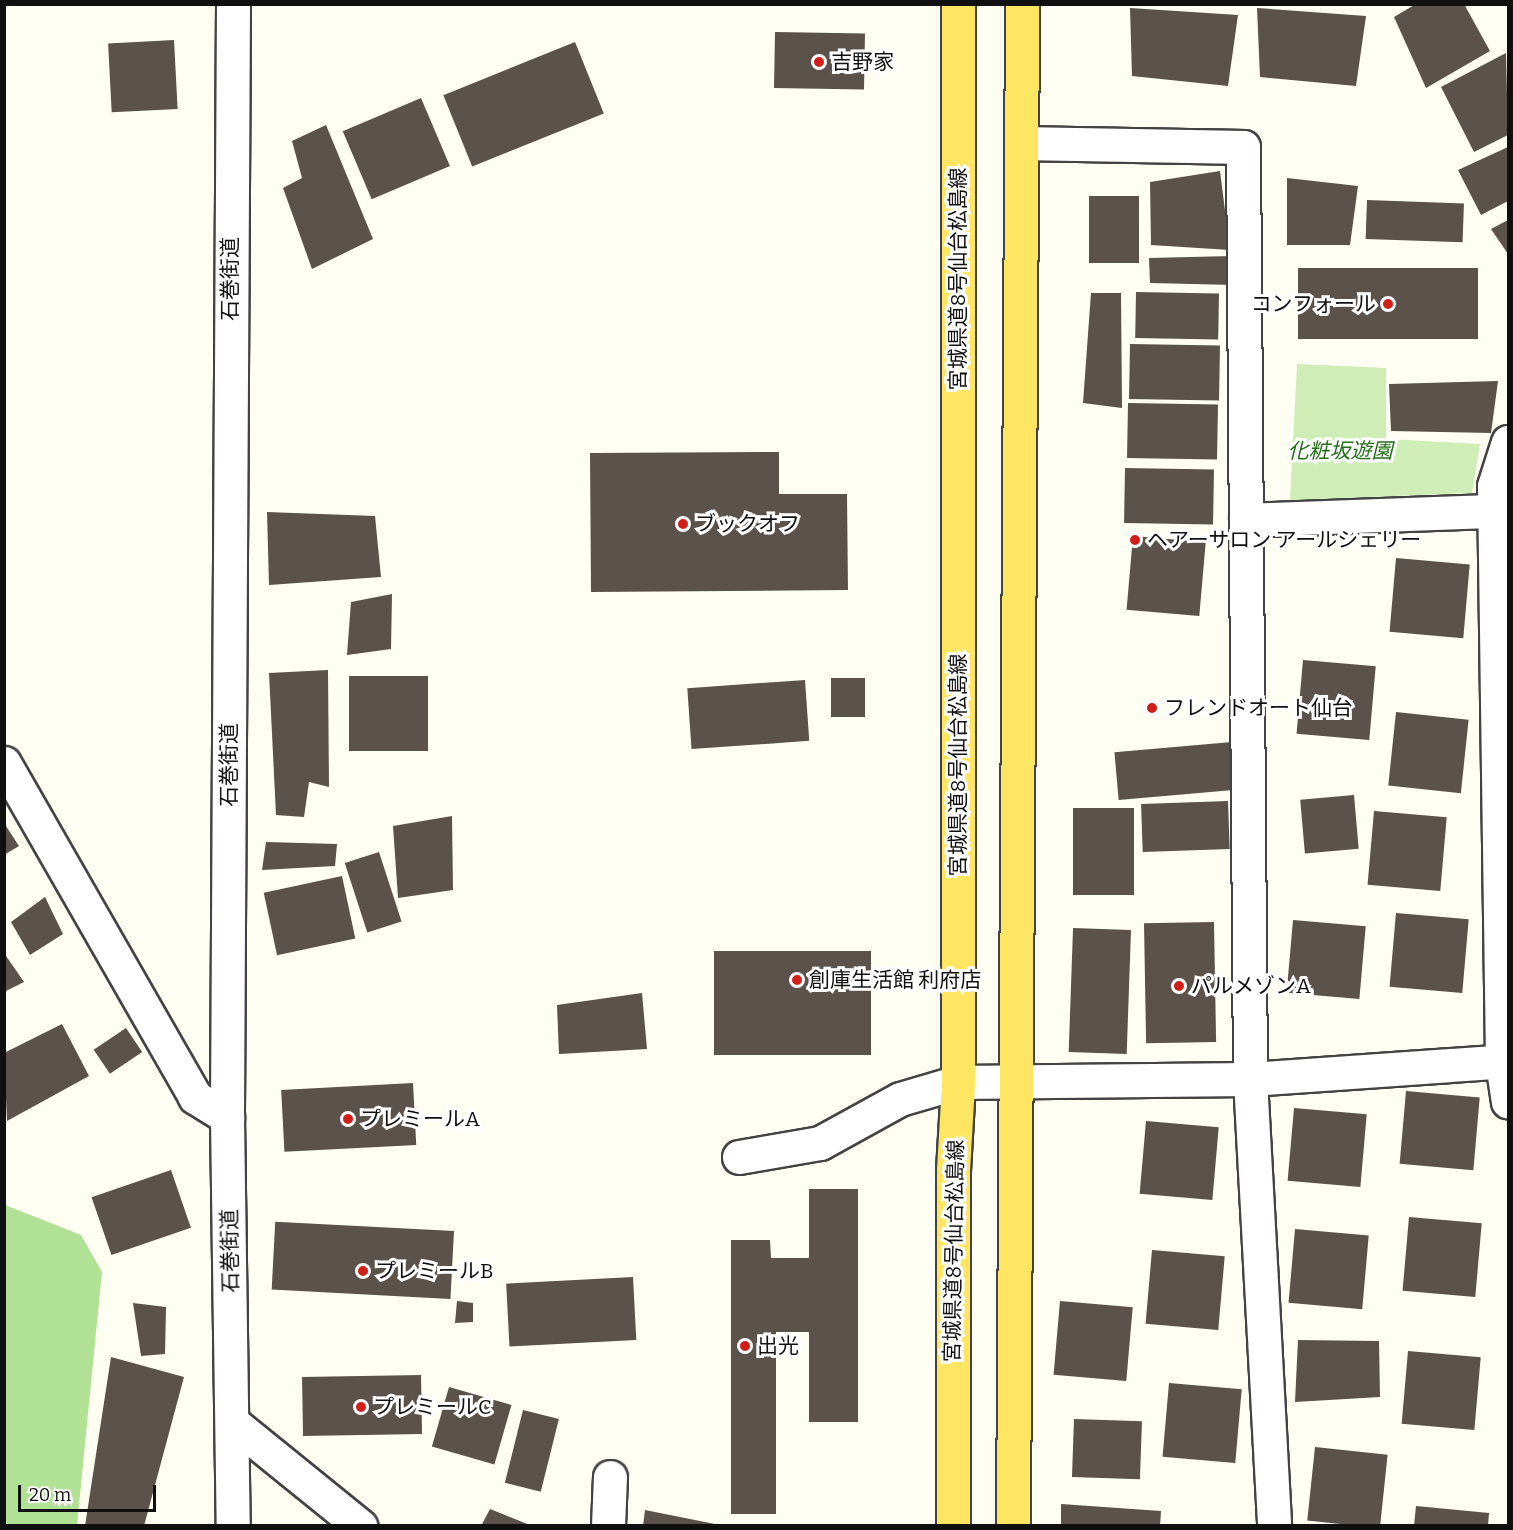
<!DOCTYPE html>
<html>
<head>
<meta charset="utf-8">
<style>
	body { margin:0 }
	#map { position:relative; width:1513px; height:1530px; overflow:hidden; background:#fffef2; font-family:Bitter,"Noto Sans JP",serif }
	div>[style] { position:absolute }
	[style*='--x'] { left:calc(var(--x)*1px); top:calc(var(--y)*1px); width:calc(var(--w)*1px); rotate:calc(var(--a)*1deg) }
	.green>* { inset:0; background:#cfeeb7 }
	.forest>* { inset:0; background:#b0e194 }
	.building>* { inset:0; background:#5a524b; transform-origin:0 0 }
	.roads { filter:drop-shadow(2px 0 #434343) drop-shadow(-2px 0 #434343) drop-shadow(0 2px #434343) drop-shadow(0 -2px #434343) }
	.minor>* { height:33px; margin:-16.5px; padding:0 16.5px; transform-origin:16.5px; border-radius:16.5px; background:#fff }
	.tertiary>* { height:33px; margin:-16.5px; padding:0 16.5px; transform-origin:16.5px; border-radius:16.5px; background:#fff }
	.primary>* { height:33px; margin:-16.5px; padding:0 16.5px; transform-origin:16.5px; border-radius:16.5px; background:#ffe662 }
	.dots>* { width:16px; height:16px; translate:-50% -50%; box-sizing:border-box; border:3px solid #fff; border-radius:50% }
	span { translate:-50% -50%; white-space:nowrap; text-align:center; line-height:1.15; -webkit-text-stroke:6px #fff; paint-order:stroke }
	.poi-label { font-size:21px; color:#101010 }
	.left { translate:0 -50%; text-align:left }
	.right { translate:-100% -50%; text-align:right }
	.street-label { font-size:21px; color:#101010 }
	.park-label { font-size:21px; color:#236f18; font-style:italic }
	.frame { position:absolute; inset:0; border:6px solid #101010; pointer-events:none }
	.scale { position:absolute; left:18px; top:1485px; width:138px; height:27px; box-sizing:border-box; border:3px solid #101010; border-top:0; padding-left:8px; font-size:18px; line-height:21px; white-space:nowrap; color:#101010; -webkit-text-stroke:4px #fff; paint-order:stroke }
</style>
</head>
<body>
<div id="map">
	<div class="green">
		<div style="clip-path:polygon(1297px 364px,1386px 368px,1386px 439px,1480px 444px,1472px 493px,1290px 500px)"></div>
	</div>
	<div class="forest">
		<div style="clip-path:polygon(5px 1205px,81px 1235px,102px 1272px,77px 1525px,5px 1525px)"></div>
	</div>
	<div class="building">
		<div style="clip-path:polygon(1416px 4px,1464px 4px,1490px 51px,1426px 88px,1394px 17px)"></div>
		<div style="clip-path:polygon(1130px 8px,1238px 15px,1228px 86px,1132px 76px)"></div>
		<div style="clip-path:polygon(1257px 8px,1366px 16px,1356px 86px,1260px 77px)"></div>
		<div style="left:775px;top:32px;width:90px;height:56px;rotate:1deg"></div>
		<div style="left:174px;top:40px;width:69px;height:66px;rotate:87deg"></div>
		<div style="left:575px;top:42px;width:77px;height:142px;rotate:68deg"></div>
		<div style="clip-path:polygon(1506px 53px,1508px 135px,1474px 152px,1441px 87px)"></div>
		<div style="left:421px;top:98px;width:74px;height:85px;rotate:67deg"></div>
		<div style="clip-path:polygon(326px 125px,373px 239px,312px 269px,283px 188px,302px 178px,292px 141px)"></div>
		<div style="clip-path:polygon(1508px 147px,1508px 201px,1481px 215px,1458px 170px)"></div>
		<div style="clip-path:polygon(1220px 171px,1230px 250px,1151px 245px,1150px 182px)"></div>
		<div style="clip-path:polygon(1287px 178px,1358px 186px,1350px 245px,1287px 245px)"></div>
		<div style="left:1139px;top:196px;width:67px;height:50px;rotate:90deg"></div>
		<div style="left:1367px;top:200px;width:97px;height:39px;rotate:2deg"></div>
		<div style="clip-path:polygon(1508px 220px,1508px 254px,1491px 229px)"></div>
		<div style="clip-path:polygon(1232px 256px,1234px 285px,1150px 283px,1149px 258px)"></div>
		<div style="left:1298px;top:268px;width:180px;height:71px"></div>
		<div style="left:1136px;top:292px;width:83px;height:46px;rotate:1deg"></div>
		<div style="clip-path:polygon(1091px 293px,1121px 293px,1122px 408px,1083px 403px)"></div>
		<div style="left:1130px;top:344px;width:90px;height:55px;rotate:1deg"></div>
		<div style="clip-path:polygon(1498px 381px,1491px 433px,1391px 431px,1389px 384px)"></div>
		<div style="left:1128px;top:403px;width:90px;height:55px;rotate:1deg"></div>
		<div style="clip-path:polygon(779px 452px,779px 494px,847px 494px,848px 590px,591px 592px,590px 453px)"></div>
		<div style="left:1125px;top:468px;width:89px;height:55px;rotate:1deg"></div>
		<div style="clip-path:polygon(267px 512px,375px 516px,381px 577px,269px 585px)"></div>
		<div style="left:1133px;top:536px;width:73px;height:74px;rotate:5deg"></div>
		<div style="left:1396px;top:558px;width:74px;height:74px;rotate:5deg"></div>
		<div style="clip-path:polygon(392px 594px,391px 649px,347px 655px,351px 602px)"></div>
		<div style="left:1303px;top:660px;width:73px;height:74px;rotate:5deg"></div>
		<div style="clip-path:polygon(328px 670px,329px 787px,309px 782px,304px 817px,276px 815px,269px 673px)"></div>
		<div style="left:428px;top:676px;width:75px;height:79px;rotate:90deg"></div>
		<div style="left:865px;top:678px;width:39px;height:34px;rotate:90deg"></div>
		<div style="left:805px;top:680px;width:61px;height:118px;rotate:86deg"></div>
		<div style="left:1396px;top:712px;width:73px;height:74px;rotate:6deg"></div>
		<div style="left:1232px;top:742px;width:48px;height:118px;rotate:85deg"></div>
		<div style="left:1354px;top:795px;width:54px;height:54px;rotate:85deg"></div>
		<div style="left:1228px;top:801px;width:48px;height:87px;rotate:88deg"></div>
		<div style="left:1073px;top:808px;width:61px;height:87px"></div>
		<div style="left:1374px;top:811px;width:73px;height:74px;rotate:5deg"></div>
		<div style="clip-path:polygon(452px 816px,453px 890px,398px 898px,393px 826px)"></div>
		<div style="clip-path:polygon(4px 823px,19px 846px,4px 855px)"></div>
		<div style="clip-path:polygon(266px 842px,337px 844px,335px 866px,262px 870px)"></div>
		<div style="left:379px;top:852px;width:73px;height:36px;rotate:72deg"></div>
		<div style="left:342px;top:876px;width:64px;height:80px;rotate:78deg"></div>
		<div style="clip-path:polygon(45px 897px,63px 934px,30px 955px,11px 922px)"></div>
		<div style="left:1396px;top:913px;width:73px;height:74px;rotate:5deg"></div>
		<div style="left:1293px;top:920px;width:73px;height:73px;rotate:5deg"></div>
		<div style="left:1214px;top:922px;width:120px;height:70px;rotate:89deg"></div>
		<div style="left:1131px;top:930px;width:124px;height:58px;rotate:92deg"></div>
		<div style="left:714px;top:951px;width:157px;height:104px"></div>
		<div style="clip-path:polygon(4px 953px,24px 982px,4px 992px)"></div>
		<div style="clip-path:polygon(642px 993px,647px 1049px,559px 1054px,557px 1005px)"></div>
		<div style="clip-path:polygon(62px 1024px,89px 1076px,7px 1121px,4px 1053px)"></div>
		<div style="left:126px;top:1028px;width:29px;height:39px;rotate:56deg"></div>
		<div style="left:413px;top:1083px;width:62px;height:132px;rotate:87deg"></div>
		<div style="left:1406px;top:1091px;width:74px;height:73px;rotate:5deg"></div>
		<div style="left:1294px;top:1108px;width:73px;height:73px;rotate:5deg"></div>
		<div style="left:1146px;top:1121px;width:73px;height:73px;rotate:5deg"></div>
		<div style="left:171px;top:1170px;width:61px;height:84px;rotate:71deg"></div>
		<div style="clip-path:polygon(809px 1189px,858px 1189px,858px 1422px,809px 1422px,809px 1332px,776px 1332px,776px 1514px,731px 1514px,731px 1240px,770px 1240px,771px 1258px,809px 1258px)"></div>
		<div style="left:1409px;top:1217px;width:73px;height:74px;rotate:5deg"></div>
		<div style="left:1295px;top:1229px;width:74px;height:74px;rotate:5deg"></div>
		<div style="left:454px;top:1231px;width:68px;height:179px;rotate:93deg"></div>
		<div style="left:1152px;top:1250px;width:73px;height:74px;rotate:5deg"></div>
		<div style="left:633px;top:1277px;width:63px;height:127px;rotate:87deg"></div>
		<div style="clip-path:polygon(457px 1301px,473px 1303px,473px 1322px,455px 1323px)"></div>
		<div style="left:1060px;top:1301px;width:73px;height:74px;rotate:5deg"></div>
		<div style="clip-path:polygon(133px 1303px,166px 1307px,165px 1354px,141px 1356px)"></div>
		<div style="clip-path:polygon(1298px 1340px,1379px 1341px,1380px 1397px,1295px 1402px)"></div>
		<div style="left:1408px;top:1351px;width:73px;height:73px;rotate:5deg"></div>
		<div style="clip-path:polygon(111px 1357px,184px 1377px,144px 1526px,85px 1526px)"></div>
		<div style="left:421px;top:1375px;width:59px;height:119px;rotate:89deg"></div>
		<div style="left:1169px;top:1383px;width:73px;height:74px;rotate:5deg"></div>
		<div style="left:449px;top:1387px;width:65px;height:62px;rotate:16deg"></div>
		<div style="left:523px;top:1410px;width:37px;height:75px;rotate:14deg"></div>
		<div style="left:1074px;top:1419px;width:68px;height:58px;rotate:2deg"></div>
		<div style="left:1315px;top:1447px;width:73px;height:74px;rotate:6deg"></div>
		<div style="clip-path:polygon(1061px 1504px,1161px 1511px,1160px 1526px,1061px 1526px)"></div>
		<div style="clip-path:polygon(1416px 1506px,1489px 1513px,1488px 1526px,1414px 1526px)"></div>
		<div style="clip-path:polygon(490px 1509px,530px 1525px,530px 1526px,481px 1526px)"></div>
		<div style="clip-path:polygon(645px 1510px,715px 1524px,714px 1526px,643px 1526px)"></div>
	</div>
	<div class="roads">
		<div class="minor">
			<div style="--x:1022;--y:143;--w:221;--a:1"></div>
			<div style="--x:1243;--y:147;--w:932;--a:89.57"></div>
			<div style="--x:1250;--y:1079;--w:448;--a:86.9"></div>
			<div style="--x:1508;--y:442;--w:46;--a:107.7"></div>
			<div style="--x:1494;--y:486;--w:576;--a:89.2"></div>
			<div style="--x:1502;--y:1062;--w:40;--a:81.5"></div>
			<div style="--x:1246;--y:520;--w:248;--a:-2.1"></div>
			<div style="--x:4;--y:763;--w:385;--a:60.2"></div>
			<div style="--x:195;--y:1097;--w:38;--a:32"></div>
			<div style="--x:739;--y:1157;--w:82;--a:-9.8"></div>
			<div style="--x:820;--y:1143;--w:91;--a:-28.8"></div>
			<div style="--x:900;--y:1099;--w:60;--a:-16.3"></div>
			<div style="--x:958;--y:1082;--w:292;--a:-0.6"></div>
			<div style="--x:1250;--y:1079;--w:259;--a:-4"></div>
			<div style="--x:233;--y:1423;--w:164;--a:39"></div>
			<div style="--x:608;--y:1526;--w:49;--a:-87.7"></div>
		</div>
		<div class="tertiary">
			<div style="--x:233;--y:4;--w:1113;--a:90.31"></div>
			<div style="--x:227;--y:1117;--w:409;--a:89.2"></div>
		</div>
		<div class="primary">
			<div style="--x:953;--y:1526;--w:356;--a:-90"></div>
			<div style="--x:953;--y:1170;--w:88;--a:-86.7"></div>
			<div style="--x:958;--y:1082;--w:1078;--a:-90"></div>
			<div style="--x:1013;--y:1526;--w:1522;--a:-89.66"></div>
		</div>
	</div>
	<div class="dots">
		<div style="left:819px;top:62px;background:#cf1f18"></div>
		<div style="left:1388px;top:304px;background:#cf1f18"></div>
		<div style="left:683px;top:524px;background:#cf1f18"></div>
		<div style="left:1135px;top:540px;background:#cf1f18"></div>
		<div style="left:1152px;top:708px;background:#cf1f18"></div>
		<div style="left:797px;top:980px;background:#cf1f18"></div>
		<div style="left:1179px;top:986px;background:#cf1f18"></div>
		<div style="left:348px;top:1119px;background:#cf1f18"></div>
		<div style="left:363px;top:1271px;background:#cf1f18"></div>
		<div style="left:745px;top:1346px;background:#cf1f18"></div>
		<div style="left:361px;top:1407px;background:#cf1f18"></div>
	</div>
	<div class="poi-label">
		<span class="left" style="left:831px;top:62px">吉野家</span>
		<span class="right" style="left:1376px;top:304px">コンフォール</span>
		<span class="left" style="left:695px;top:524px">ブックオフ</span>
		<span class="left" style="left:1147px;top:540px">ヘアーサロン アールシェリー</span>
		<span class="left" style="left:1164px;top:708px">フレンドオート仙台</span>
		<span class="left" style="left:809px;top:980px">創庫生活館 利府店</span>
		<span class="left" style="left:1191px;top:986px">パルメゾンA</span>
		<span class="left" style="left:360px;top:1119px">プレミールA</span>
		<span class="left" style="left:375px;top:1271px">プレミールB</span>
		<span class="left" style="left:757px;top:1346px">出光</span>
		<span class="left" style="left:373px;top:1407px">プレミールC</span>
	</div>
	<div class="street-label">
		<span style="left:230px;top:279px;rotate:-90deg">石巻街道</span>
		<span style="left:958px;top:279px;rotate:-90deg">宮城県道8号仙台松島線</span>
		<span style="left:229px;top:765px;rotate:-90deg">石巻街道</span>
		<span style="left:958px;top:765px;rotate:-90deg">宮城県道8号仙台松島線</span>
		<span style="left:230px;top:1251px;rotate:-91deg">石巻街道</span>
		<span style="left:954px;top:1251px;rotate:-89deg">宮城県道8号仙台松島線</span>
	</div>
	<div class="park-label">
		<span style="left:1340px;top:451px">化粧坂遊園</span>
	</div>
	<div class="frame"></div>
	<div class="scale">20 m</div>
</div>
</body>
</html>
